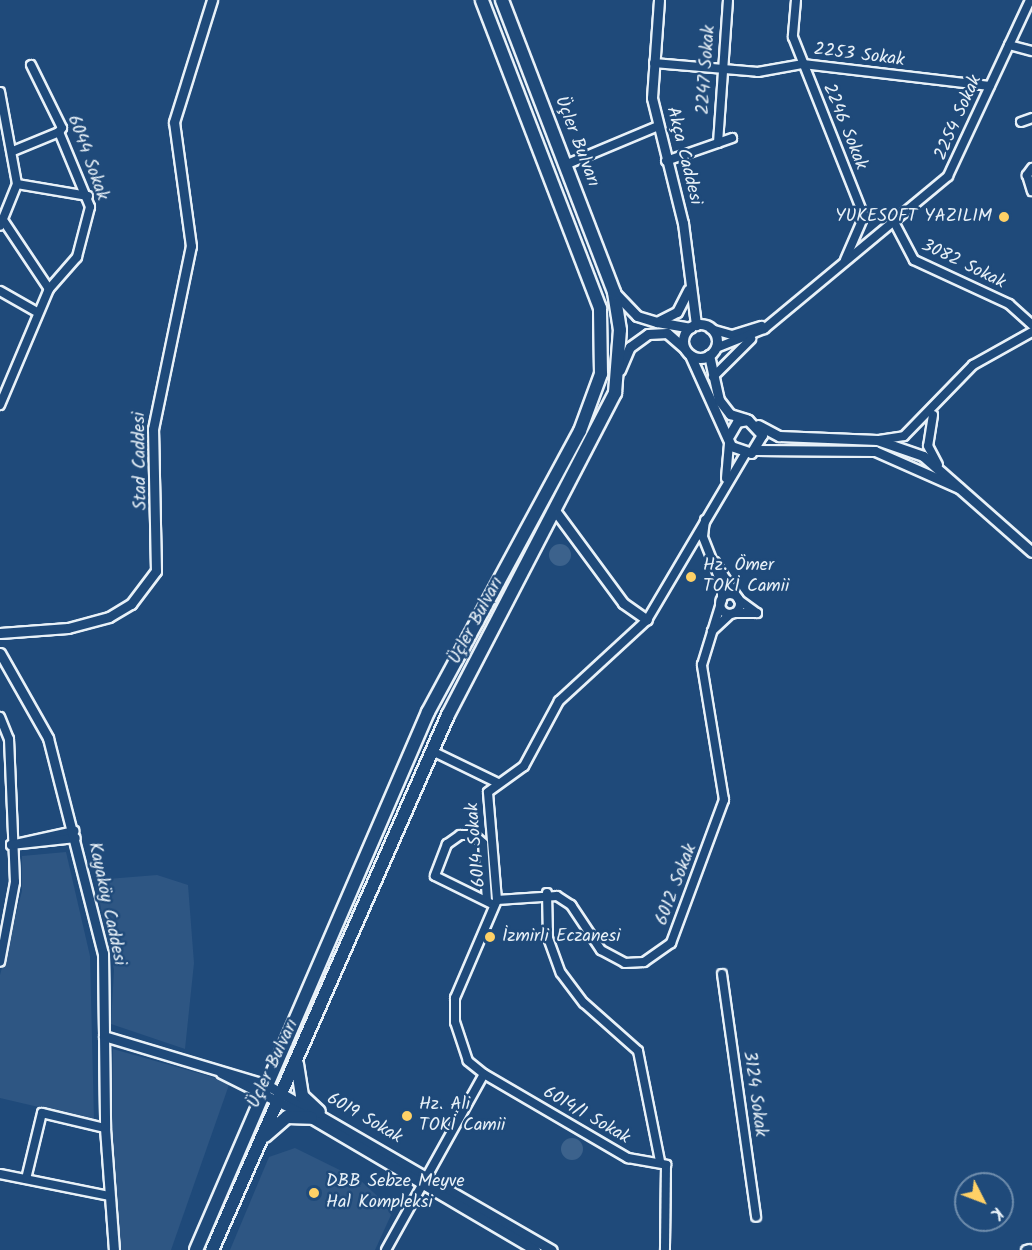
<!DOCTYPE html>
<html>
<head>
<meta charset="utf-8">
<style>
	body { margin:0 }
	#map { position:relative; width:1032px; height:1250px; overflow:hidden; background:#1f4a7a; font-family:Kalam,sans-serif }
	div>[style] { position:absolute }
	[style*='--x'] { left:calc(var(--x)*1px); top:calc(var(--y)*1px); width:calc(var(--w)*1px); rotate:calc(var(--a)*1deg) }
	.built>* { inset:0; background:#2e5683 }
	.green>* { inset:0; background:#3c628c }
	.round { border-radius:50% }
	.roads { filter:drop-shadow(2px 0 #e8f1f8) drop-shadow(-2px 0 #e8f1f8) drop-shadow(0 2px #e8f1f8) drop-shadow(0 -2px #e8f1f8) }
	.minor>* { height:8px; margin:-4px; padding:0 4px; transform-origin:4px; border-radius:4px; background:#1f4a7a }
	.minor>.ring { margin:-4px; padding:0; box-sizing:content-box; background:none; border:8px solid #1f4a7a; border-radius:50% }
	.tertiary>* { height:9px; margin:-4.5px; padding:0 4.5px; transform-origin:4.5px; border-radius:4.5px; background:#1f4a7a }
	.tertiary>.ring { margin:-4.5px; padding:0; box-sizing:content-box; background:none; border:9px solid #1f4a7a; border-radius:50% }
	.primary>* { height:12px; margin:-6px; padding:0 6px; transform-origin:6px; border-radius:6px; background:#1f4a7a }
	.dots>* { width:16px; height:16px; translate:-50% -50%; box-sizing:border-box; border:3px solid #1f4a7a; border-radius:50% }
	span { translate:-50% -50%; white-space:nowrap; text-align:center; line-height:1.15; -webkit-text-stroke:5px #1f4a7a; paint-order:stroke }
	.street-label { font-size:18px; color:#e8f1f8 }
	.poi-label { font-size:18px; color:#e8f1f8 }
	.right { translate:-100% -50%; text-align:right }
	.left { translate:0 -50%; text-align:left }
	.north { position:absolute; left:954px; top:1172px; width:60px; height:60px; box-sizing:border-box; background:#1f4a7a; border:2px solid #6f8dac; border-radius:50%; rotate:132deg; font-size:16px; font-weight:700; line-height:24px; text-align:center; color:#e8f1f8 }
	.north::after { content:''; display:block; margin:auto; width:21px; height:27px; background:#ffd166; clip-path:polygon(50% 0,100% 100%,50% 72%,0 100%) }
</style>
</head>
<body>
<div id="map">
	<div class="built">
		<div style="clip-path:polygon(66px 852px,90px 956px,94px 1120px,0 1098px,0 975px,22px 891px,22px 856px)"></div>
		<div style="clip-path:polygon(157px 875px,188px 885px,194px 963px,185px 1049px,111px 1024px,114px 970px,95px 880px)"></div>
		<div style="clip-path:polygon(113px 1049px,230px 1082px,171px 1250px,120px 1250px,112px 1133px)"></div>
		<div style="clip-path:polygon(295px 1148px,360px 1180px,387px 1205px,391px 1215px,375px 1250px,230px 1250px,269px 1157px)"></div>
	</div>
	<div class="green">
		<div class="round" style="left:549px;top:544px;width:22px;height:22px"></div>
		<div class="round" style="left:561px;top:1138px;width:22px;height:22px"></div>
	</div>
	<div class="roads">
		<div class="minor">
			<div style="--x:796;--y:0;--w:37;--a:95"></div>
			<div style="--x:793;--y:37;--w:193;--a:68.4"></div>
			<div style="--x:864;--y:216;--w:48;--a:113.4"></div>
			<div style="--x:1009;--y:45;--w:24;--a:15"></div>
			<div style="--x:654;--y:63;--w:104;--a:4.9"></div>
			<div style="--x:758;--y:72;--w:46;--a:-10.1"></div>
			<div style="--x:803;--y:64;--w:188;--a:6.7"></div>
			<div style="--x:31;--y:65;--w:70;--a:63.8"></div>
			<div style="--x:62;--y:128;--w:5;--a:127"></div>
			<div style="--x:59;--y:132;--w:81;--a:67.5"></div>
			<div style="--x:90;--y:207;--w:52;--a:104.6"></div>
			<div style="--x:77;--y:257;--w:43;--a:131.2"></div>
			<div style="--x:0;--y:92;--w:94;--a:79.5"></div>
			<div style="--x:17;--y:184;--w:45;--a:112"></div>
			<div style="--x:1021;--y:122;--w:12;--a:-20"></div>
			<div style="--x:718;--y:143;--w:143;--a:-86"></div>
			<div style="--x:13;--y:151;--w:50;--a:-22.4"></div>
			<div style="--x:666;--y:161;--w:70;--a:-19.2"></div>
			<div style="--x:565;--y:165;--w:99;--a:-22.7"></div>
			<div style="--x:1032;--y:168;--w:9;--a:126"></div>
			<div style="--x:1027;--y:175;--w:17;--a:73"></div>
			<div style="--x:17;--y:184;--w:72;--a:9.6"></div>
			<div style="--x:894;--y:222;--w:43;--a:62.2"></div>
			<div style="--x:914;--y:260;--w:105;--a:24.9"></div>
			<div style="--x:1009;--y:304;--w:31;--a:42"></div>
			<div style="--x:0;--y:291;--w:43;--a:29.6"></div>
			<div style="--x:711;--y:329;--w:22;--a:16"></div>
			<div style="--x:732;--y:335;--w:31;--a:-17"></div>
			<div style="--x:716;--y:348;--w:52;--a:-21.6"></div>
			<div style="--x:764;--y:329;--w:239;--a:-39.7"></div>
			<div style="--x:948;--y:176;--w:194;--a:-65"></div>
			<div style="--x:713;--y:377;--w:54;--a:-45"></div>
			<div style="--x:0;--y:405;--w:126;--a:-67.1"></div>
			<div style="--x:49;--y:289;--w:83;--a:-123.7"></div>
			<div style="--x:933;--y:415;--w:31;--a:99"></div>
			<div style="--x:928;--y:446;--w:21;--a:62"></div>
			<div style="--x:879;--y:440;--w:25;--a:-9"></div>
			<div style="--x:904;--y:436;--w:99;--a:-45.8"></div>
			<div style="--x:973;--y:365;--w:68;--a:-29.2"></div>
			<div style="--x:726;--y:478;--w:36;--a:-85"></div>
			<div style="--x:705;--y:520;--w:17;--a:97"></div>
			<div style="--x:703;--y:537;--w:52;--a:68.4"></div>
			<div style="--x:722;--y:585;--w:15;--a:90"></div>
			<div style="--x:715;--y:562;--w:45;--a:57.7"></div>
			<div style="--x:739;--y:600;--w:22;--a:36"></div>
			<div class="ring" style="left:720px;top:594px;width:12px;height:12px"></div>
			<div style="--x:734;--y:613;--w:23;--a:0"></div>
			<div style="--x:712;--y:631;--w:25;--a:-43"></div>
			<div style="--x:0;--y:717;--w:24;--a:68"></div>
			<div style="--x:9;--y:739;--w:143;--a:87.6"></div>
			<div style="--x:15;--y:882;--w:81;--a:100.6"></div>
			<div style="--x:432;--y:751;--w:73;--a:25.9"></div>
			<div style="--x:11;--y:845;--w:65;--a:-12.5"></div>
			<div style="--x:11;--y:845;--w:65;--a:-6.1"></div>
			<div style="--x:547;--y:893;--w:45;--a:88.7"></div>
			<div style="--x:548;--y:938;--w:37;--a:70"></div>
			<div style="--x:561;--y:973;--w:38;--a:53"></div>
			<div style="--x:584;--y:1003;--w:72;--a:41.6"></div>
			<div style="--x:638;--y:1051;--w:112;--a:78.7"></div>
			<div style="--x:487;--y:900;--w:57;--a:-94"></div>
			<div style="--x:483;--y:843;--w:12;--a:-138"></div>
			<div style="--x:474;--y:835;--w:14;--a:180"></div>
			<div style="--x:460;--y:835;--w:16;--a:145"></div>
			<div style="--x:447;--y:844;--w:34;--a:111"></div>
			<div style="--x:435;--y:876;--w:64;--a:26.2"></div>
			<div style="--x:497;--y:900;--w:60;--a:-3.8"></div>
			<div style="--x:557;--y:896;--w:17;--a:33"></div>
			<div style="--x:571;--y:905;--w:54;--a:56.3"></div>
			<div style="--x:601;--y:950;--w:27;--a:28"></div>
			<div style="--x:625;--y:963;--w:19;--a:-3"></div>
			<div style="--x:644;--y:962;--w:33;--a:-35"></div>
			<div style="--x:671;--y:943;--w:153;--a:-69.7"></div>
			<div style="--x:724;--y:800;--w:137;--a:-99.3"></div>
			<div style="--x:702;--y:665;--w:65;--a:-73"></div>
			<div style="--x:722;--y:974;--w:245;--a:82"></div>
			<div style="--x:484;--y:1074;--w:167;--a:30.3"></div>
			<div style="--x:628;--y:1158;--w:39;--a:10"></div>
			<div style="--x:666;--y:1165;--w:85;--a:90.7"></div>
			<div style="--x:0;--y:1174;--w:111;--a:11.4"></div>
			<div style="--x:26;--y:1179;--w:68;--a:-76.4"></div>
			<div style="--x:42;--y:1113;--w:65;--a:13.4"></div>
			<div style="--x:386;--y:1250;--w:201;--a:-60.9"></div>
			<div style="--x:484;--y:1074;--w:21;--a:-141"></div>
			<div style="--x:468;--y:1061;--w:41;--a:-108.4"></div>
			<div style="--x:455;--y:1022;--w:24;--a:-90"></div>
			<div style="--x:455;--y:998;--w:107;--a:-66.8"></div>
			<div style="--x:497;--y:900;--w:108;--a:-94.8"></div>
			<div style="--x:488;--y:792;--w:44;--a:-35.8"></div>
			<div style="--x:524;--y:766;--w:74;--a:-61.7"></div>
			<div style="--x:559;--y:701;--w:120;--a:-42.6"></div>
			<div style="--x:647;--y:620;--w:193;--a:-59.4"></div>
		</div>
		<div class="tertiary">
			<div style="--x:659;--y:0;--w:98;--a:94.1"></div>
			<div style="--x:652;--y:98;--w:129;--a:76.1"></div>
			<div style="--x:683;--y:223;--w:103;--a:82.7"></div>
			<div style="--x:615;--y:293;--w:32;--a:46"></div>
			<div style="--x:637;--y:316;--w:21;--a:17"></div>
			<div style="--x:657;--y:322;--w:22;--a:-27"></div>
			<div style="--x:677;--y:312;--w:25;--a:-63"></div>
			<div style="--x:657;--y:322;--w:34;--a:10"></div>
			<div class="ring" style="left:683px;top:324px;width:25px;height:25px"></div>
			<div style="--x:690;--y:355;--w:100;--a:65.7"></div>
			<div style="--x:731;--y:446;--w:21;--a:19"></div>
			<div style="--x:751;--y:453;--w:21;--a:-59"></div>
			<div style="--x:762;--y:435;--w:21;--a:-133"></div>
			<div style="--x:748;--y:420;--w:11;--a:170"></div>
			<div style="--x:737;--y:422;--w:16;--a:120"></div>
			<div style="--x:709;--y:355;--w:46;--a:77.5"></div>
			<div style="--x:719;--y:400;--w:18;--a:52"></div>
			<div style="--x:730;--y:414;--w:17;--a:17"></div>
			<div style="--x:620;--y:370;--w:25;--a:-67"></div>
			<div style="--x:630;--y:347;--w:22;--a:-36"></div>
			<div style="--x:648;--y:334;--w:19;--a:-3"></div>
			<div style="--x:667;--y:333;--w:23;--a:41"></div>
			<div style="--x:758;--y:425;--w:24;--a:28"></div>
			<div style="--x:779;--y:436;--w:98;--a:2.3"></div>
			<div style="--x:877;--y:440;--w:49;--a:19.2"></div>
			<div style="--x:923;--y:456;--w:145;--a:41.4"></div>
			<div style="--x:756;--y:450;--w:119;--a:0.5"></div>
			<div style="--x:875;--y:451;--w:92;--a:23.8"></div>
			<div style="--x:556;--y:512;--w:113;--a:53.6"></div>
			<div style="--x:623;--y:603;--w:29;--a:35"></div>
			<div style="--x:0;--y:633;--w:68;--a:-4.2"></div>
			<div style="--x:68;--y:628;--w:42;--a:-15"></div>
			<div style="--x:109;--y:617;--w:26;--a:-31"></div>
			<div style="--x:131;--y:604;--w:41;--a:-52.9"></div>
			<div style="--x:156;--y:571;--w:142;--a:-91.2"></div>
			<div style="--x:153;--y:429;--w:187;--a:-78.3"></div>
			<div style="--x:191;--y:246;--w:125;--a:-97.8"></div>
			<div style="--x:174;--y:122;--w:128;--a:-72.7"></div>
			<div style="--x:0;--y:653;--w:98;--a:60.5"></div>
			<div style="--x:48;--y:738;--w:222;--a:75.7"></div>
			<div style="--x:103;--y:953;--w:175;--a:89.3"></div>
			<div style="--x:105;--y:1128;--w:122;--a:85.8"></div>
			<div style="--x:104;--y:1036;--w:170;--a:16.7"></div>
			<div style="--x:267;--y:1085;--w:329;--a:30.1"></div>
			<div style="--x:221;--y:1073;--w:101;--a:26.6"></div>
			<div style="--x:311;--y:1118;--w:260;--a:30.5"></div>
			<div style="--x:1026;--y:1250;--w:3;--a:-18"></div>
		</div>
		<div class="primary">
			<div style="--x:297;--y:1064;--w:32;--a:81"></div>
			<div style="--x:302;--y:1096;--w:23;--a:43"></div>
			<div style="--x:265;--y:1136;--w:29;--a:-41"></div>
			<div style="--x:287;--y:1117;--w:24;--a:2"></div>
			<div style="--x:196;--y:1250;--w:586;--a:-66.67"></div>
			<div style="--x:428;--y:712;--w:319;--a:-61.6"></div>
			<div style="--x:580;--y:431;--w:61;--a:-69.8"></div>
			<div style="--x:601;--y:374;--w:66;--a:-90.9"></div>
			<div style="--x:600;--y:308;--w:330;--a:-111"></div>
			<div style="--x:212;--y:1250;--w:585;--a:-66.2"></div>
			<div style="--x:448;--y:715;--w:363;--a:-62.6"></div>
			<div style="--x:615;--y:393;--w:63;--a:-85.5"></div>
			<div style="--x:620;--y:330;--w:38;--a:-99"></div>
			<div style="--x:614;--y:292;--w:313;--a:-111"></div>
		</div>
	</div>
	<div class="dots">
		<div style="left:1004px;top:217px;background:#ffd166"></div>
		<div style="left:691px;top:577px;background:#ffd166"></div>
		<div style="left:490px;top:937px;background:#ffd166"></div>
		<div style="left:407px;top:1116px;background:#ffd166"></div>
		<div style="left:314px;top:1193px;background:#ffd166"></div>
	</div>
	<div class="street-label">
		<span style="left:859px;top:56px;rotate:7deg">2253 Sokak</span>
		<span style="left:707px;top:70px;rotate:-86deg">2247 Sokak</span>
		<span style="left:959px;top:118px;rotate:-66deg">2254 Sokak</span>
		<span style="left:844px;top:127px;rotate:68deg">2246 Sokak</span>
		<span style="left:576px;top:142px;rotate:69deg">Üçler Bulvarı</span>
		<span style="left:683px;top:156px;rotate:76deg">Akça Caddesi</span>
		<span style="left:87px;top:158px;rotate:70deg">6044 Sokak</span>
		<span style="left:963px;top:265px;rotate:26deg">3082 Sokak</span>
		<span style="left:141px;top:461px;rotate:-91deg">Stad Caddesi</span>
		<span style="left:477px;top:621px;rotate:-62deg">Üçler Bulvarı</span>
		<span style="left:477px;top:845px;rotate:-95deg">6014 Sokak</span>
		<span style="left:677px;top:885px;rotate:-69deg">6012 Sokak</span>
		<span style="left:106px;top:904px;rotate:78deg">Kayaköy Caddesi</span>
		<span style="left:274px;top:1064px;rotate:-65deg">Üçler Bulvarı</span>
		<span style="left:754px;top:1094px;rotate:82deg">3124 Sokak</span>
		<span style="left:586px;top:1116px;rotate:30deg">6014/1 Sokak</span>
		<span style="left:364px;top:1119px;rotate:30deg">6019 Sokak</span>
	</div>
	<div class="poi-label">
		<span class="right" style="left:992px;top:217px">YUKESOFT YAZILIM</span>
		<span class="left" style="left:703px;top:577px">Hz. Ömer<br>TOKİ Camii</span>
		<span class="left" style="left:502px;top:937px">İzmirli Eczanesi</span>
		<span class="left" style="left:419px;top:1116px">Hz. Ali<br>TOKİ Camii</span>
		<span class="left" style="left:326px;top:1193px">DBB Sebze Meyve<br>Hal Kompleksi</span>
	</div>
	<div class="north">K</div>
</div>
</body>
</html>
